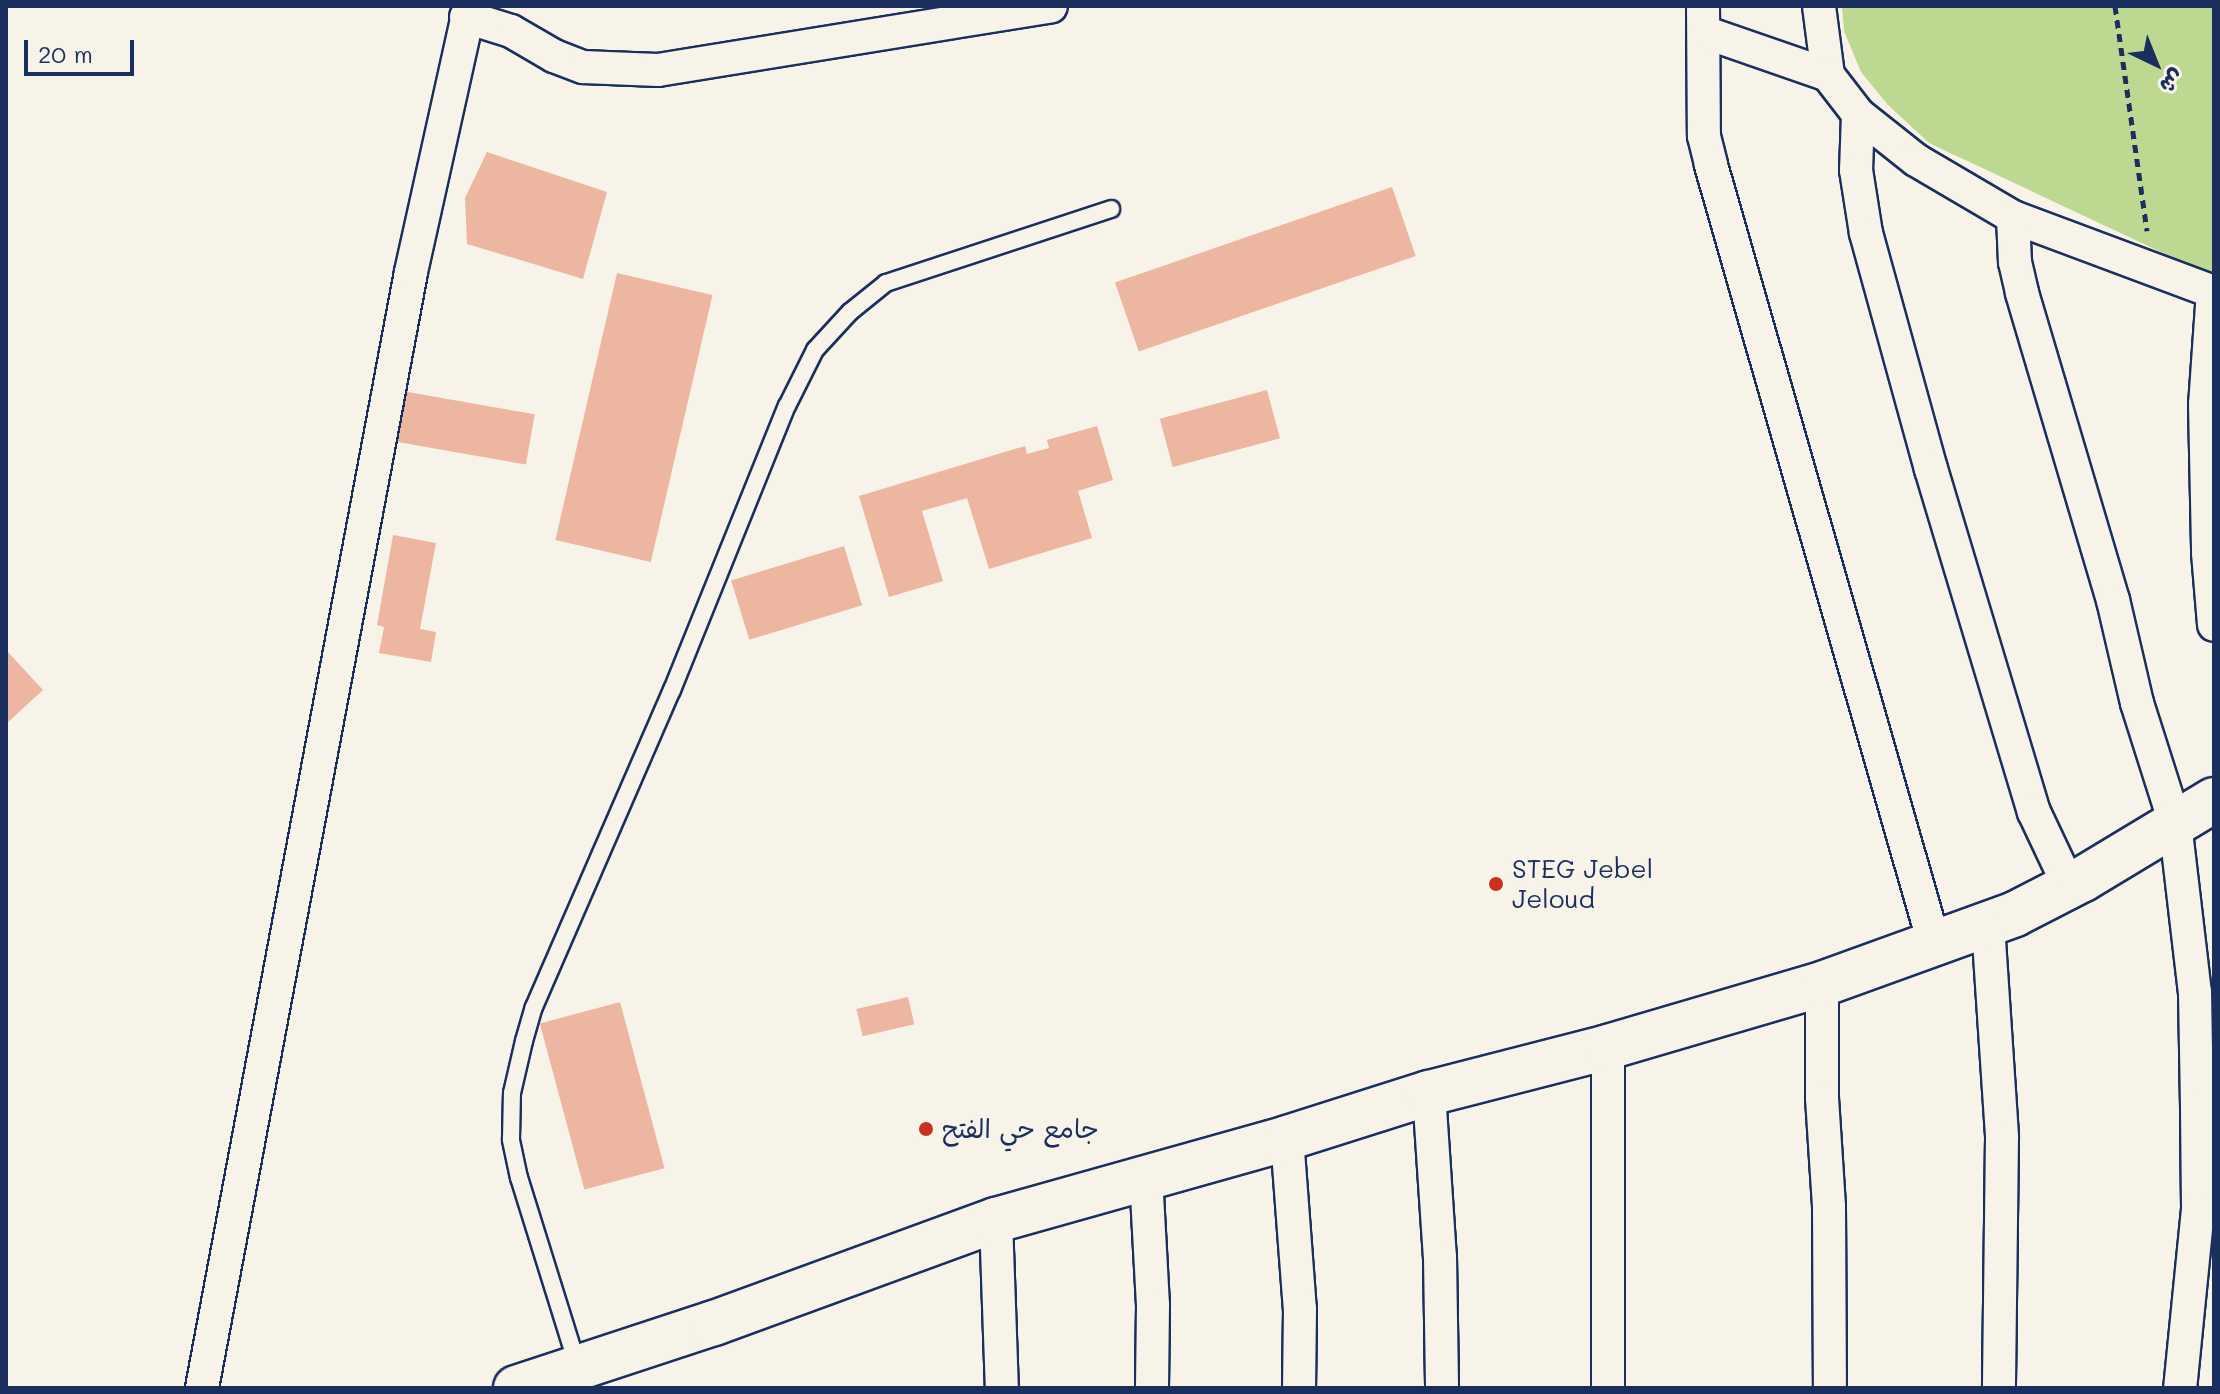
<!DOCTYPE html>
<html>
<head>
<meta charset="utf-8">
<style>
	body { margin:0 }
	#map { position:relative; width:2220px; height:1394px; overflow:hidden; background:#f7f3e8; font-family:Mali,"Playpen Sans Arabic",sans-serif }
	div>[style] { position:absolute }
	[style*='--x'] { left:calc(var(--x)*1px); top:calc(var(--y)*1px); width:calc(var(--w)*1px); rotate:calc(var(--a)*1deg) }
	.green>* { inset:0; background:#bdd890 }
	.building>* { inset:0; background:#ecb6a0; transform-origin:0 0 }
	.path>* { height:5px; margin-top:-2.5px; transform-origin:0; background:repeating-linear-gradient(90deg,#1b2f5e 0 8px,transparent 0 14px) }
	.roads { filter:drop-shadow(2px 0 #1b2f5e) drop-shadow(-2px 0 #1b2f5e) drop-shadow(0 2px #1b2f5e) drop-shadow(0 -2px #1b2f5e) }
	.service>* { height:16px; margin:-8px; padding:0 8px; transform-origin:8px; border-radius:8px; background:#f7f3e8 }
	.minor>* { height:32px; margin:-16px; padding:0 16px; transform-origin:16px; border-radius:16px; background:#f7f3e8 }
	.secondary>* { height:44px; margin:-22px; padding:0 22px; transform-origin:22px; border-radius:22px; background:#f7f3e8 }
	.dots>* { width:22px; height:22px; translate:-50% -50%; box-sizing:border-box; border:4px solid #f7f3e8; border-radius:50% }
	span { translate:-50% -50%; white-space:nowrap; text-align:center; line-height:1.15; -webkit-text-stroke:6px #f7f3e8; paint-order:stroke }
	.poi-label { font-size:26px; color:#1b2f5e }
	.left { translate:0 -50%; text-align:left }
	.frame { position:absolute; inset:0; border:8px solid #1b2f5e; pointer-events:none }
	.north { position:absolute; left:2116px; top:24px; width:80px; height:80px; -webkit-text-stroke:6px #f7f3e8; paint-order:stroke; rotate:137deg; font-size:22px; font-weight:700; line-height:32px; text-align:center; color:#1b2f5e }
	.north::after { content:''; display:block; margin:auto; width:28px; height:36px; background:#1b2f5e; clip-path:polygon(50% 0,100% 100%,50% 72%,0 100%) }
	.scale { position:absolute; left:24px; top:40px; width:110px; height:36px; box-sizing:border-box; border:4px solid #1b2f5e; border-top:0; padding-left:10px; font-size:24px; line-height:28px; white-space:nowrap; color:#1b2f5e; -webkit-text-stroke:6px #f7f3e8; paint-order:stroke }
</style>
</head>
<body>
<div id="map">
	<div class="green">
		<div style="clip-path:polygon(1842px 6px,2214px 6px,2214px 277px,1929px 143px,1888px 105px,1861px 72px,1844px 31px)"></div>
	</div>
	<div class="building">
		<div style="clip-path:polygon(487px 152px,607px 192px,583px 279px,467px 244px,465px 198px)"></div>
		<div style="left:1392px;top:187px;width:73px;height:293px;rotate:71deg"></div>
		<div style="left:617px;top:273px;width:98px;height:274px;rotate:13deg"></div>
		<div style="left:391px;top:389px;width:146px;height:51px;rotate:10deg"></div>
		<div style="left:1267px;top:390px;width:50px;height:111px;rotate:75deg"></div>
		<div style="clip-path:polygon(1097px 426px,1113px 480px,1078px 491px,1092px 538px,989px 569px,967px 498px,922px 511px,943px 581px,889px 597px,859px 496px,1025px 446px,1027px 454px,1049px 448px,1047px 440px)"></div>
		<div style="clip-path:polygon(393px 535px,436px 543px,420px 629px,436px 632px,431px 662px,379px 653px,384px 627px,377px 625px)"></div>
		<div style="left:844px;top:546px;width:62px;height:118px;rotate:73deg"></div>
		<div style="clip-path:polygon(6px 650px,43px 690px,6px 724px)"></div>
		<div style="left:908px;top:997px;width:28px;height:53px;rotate:77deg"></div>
		<div style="left:620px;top:1002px;width:172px;height:83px;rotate:75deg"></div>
	</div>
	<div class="path">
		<div style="--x:2115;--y:6;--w:227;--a:81.9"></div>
	</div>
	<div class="roads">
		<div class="service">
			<div style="--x:578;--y:1367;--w:198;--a:-107.3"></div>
			<div style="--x:519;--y:1178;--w:40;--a:-102"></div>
			<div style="--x:511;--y:1139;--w:46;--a:-88.8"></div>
			<div style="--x:512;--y:1093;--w:53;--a:-77"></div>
			<div style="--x:524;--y:1041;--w:35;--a:-74"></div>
			<div style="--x:534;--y:1007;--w:346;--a:-66.5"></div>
			<div style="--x:672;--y:690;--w:306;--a:-68"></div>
			<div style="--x:787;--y:406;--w:63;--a:-63.4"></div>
			<div style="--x:815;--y:350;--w:52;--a:-47.4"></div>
			<div style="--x:850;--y:312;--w:46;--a:-38.9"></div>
			<div style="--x:886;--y:283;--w:237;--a:-18.2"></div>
		</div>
		<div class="minor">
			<div style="--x:1703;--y:6;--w:130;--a:89.6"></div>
			<div style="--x:1704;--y:136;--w:30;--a:76"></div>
			<div style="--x:1711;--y:165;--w:809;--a:74.01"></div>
			<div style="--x:1819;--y:6;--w:70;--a:82.6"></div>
			<div style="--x:1828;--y:75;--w:49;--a:52.4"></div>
			<div style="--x:1858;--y:114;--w:74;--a:38.4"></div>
			<div style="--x:1916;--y:160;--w:113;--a:30.4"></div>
			<div style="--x:2013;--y:217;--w:215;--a:20.5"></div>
			<div style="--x:466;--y:17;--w:47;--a:17.3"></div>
			<div style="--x:511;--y:31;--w:50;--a:30.2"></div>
			<div style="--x:554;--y:56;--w:31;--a:21"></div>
			<div style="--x:583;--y:67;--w:75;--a:2.3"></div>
			<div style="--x:658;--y:70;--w:398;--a:-9.2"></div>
			<div style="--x:1704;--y:32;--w:131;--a:19.1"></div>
			<div style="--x:1858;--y:114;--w:56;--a:92"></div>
			<div style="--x:1856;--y:170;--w:64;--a:81"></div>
			<div style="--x:1866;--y:233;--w:245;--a:74.6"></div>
			<div style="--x:1931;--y:469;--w:358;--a:73.3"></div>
			<div style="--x:2034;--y:812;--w:82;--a:64.7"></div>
			<div style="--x:2013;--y:217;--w:45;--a:87.5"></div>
			<div style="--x:2015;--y:262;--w:32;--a:77"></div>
			<div style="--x:2022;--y:293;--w:320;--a:73.5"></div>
			<div style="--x:2113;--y:600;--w:106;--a:76.9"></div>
			<div style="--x:2137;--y:703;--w:126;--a:72.4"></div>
			<div style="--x:2175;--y:823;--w:170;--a:83.3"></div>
			<div style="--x:2195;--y:992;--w:119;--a:89"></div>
			<div style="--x:2197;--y:1111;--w:98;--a:89.4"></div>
			<div style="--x:2198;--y:1209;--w:180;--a:95.7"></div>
			<div style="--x:2213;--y:291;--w:113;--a:94"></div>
			<div style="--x:2205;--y:404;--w:149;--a:88.8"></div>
			<div style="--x:2208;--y:553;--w:72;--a:85.2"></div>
			<div style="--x:1988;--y:925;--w:213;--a:86.2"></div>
			<div style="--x:2002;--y:1138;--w:250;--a:90.7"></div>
			<div style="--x:1822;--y:984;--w:114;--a:90"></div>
			<div style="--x:1822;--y:1098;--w:109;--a:86.3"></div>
			<div style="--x:1829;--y:1207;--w:181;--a:89.7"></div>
			<div style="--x:1608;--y:1047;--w:341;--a:90"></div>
			<div style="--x:1429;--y:1093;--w:164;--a:86.2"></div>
			<div style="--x:1440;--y:1257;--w:131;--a:89.1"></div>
			<div style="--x:1287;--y:1138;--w:171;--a:85.7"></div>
			<div style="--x:1300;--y:1309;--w:79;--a:90.7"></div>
			<div style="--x:1146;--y:1176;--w:129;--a:86.9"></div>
			<div style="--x:1153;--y:1305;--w:83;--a:90.7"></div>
			<div style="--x:996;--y:1220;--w:168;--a:88"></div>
			<div style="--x:202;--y:1388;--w:1135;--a:-79.39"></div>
			<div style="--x:411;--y:272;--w:272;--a:-77.5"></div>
		</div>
		<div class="secondary">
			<div style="--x:516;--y:1388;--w:208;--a:-18.2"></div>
			<div style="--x:714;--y:1323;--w:300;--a:-20.1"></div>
			<div style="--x:996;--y:1220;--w:302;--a:-15.7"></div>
			<div style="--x:1287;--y:1138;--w:149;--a:-17.6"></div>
			<div style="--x:1429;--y:1093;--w:185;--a:-14.4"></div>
			<div style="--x:1608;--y:1047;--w:223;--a:-16.4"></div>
			<div style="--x:1822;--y:984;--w:205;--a:-19.9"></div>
			<div style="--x:2015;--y:914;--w:76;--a:-27.2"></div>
			<div style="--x:2083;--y:879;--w:153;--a:-31.1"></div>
		</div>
	</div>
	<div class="dots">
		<div style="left:1496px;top:884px;background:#c8321e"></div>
		<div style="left:926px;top:1129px;background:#c8321e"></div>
	</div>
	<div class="poi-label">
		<span class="left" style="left:1512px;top:884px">STEG Jebel<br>Jeloud</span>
		<span class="left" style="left:942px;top:1129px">جامع حي الفتح</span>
	</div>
	<div class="frame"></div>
	<div class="north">ش</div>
	<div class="scale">20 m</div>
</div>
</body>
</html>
